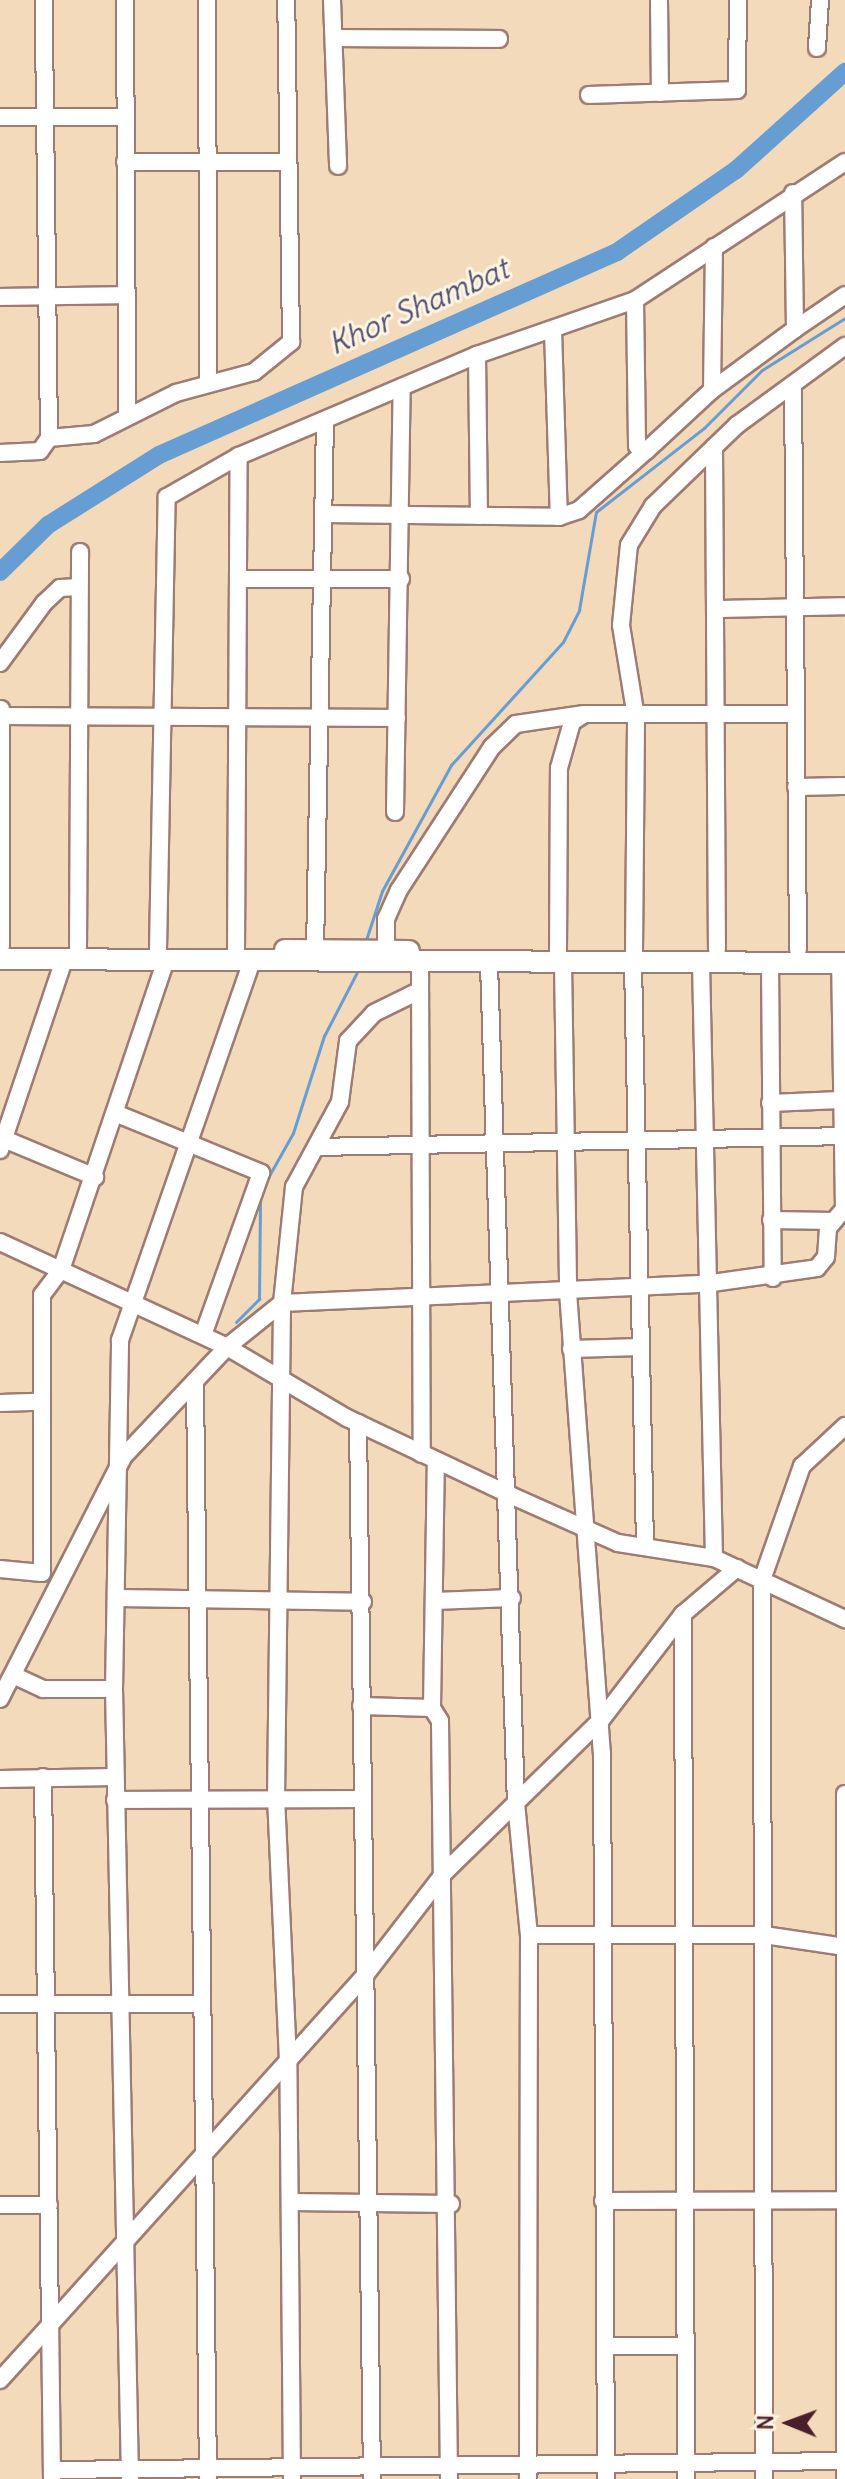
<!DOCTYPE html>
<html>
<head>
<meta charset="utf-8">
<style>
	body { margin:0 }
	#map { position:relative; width:845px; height:2479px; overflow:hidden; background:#f3dabb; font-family:Delius,sans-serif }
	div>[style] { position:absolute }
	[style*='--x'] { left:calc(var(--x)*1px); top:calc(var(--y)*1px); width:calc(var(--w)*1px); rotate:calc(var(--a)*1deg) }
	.stream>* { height:3px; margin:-1.5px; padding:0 1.5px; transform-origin:1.5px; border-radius:1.5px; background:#669ed4 }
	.river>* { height:18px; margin:-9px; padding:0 9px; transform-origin:9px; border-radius:9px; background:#669ed4 }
	.roads { filter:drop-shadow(2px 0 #9e7c73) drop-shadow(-2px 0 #9e7c73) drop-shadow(0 2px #9e7c73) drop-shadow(0 -2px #9e7c73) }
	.minor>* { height:16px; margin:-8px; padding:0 8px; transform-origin:8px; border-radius:8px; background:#fff }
	.major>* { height:20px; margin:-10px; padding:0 10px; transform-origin:10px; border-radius:10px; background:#fff }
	span { translate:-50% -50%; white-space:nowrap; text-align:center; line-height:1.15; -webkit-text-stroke:6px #fcf5e5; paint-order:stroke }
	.water-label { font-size:30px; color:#55526f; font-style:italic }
	.north { position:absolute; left:749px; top:2383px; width:80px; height:80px; -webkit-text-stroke:6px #fcf5e5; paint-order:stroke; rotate:271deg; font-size:22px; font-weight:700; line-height:32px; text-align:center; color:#4a1f2b }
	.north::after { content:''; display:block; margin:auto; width:28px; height:36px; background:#4a1f2b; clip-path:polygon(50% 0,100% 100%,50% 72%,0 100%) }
</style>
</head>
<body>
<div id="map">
	<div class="stream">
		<div style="--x:365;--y:943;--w:55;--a:-71.9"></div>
		<div style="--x:382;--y:891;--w:144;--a:-61.3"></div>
		<div style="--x:451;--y:765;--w:166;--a:-47.7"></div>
		<div style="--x:563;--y:642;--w:36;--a:-63"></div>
		<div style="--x:579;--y:610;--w:99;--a:-80.2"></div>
		<div style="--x:596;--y:512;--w:137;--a:-37.9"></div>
		<div style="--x:704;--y:428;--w:82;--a:-45"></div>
		<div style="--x:762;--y:370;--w:98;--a:-32.1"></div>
		<div style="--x:266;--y:1181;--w:55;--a:-60.6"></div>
		<div style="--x:293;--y:1133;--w:102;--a:-72.3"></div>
		<div style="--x:324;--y:1036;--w:74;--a:-62.7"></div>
		<div style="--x:236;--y:1322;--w:33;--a:-45"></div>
		<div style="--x:259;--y:1299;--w:99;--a:-89.4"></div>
	</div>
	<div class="river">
		<div style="--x:0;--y:572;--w:67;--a:-44.4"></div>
		<div style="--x:48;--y:525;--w:131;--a:-32.2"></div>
		<div style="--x:159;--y:455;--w:501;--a:-23.9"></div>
		<div style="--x:617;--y:252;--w:145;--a:-34.6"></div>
		<div style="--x:736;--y:170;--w:147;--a:-42"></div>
	</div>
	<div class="roads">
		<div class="minor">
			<div style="--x:125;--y:0;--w:415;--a:89.7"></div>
			<div style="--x:207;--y:0;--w:380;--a:89.8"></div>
			<div style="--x:332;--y:0;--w:166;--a:87.9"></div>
			<div style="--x:659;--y:0;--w:93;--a:89.4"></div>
			<div style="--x:334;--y:38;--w:165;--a:0.3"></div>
			<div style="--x:817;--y:48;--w:48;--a:-86.4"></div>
			<div style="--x:589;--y:95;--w:148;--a:-1.9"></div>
			<div style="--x:737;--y:90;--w:90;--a:-89.4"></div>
			<div style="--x:0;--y:117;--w:125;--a:0"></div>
			<div style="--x:125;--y:162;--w:161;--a:0"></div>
			<div style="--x:0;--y:297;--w:127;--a:-0.9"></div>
			<div style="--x:635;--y:300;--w:146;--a:89.2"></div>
			<div style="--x:637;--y:446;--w:10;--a:29"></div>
			<div style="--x:646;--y:451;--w:90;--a:-42.7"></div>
			<div style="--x:712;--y:390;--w:143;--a:-89.2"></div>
			<div style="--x:795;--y:329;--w:60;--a:-34.2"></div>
			<div style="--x:553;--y:330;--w:187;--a:88.2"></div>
			<div style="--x:477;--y:355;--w:161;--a:89.3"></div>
			<div style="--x:793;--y:387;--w:562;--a:89.49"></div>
			<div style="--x:712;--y:390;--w:103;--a:-36.3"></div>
			<div style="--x:795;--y:329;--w:136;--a:-90.8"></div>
			<div style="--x:49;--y:438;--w:45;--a:-5.1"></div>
			<div style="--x:94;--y:434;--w:92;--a:-26.6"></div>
			<div style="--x:176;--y:393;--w:81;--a:-15.1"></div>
			<div style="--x:254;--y:372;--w:48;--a:-39"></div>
			<div style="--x:291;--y:342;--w:342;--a:-90.8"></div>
			<div style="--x:714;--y:447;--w:502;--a:89.66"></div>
			<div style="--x:0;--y:453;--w:40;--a:-2.9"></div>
			<div style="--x:40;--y:451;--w:16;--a:-55"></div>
			<div style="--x:49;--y:438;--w:438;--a:-90.7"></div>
			<div style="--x:324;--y:514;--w:235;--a:0.7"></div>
			<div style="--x:559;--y:517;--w:21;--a:-19"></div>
			<div style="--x:579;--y:510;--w:89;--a:-41.4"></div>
			<div style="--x:240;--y:579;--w:161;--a:0"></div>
			<div style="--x:716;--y:609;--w:129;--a:-1.3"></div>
			<div style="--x:0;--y:663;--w:74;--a:-53.7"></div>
			<div style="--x:44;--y:603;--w:22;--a:-43"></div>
			<div style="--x:60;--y:588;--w:19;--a:-3"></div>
			<div style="--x:5;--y:716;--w:392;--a:0.3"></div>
			<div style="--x:796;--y:787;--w:49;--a:-1.2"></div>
			<div style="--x:395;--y:812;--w:425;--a:-89.1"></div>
			<div style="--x:1;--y:946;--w:237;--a:-90"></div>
			<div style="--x:78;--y:947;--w:395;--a:-89.7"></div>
			<div style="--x:158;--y:949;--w:452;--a:-88.9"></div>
			<div style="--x:167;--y:497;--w:83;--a:-29.7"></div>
			<div style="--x:239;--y:456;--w:259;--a:-23"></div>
			<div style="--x:477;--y:355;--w:167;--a:-19.2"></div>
			<div style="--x:635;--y:300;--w:251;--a:-33.3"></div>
			<div style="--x:236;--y:950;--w:494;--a:-89.7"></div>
			<div style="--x:315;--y:951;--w:531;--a:-88.92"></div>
			<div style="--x:386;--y:951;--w:32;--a:-90"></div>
			<div style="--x:386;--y:919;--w:32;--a:-66"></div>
			<div style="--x:399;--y:890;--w:171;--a:-57"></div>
			<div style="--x:492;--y:747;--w:33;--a:-44"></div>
			<div style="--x:516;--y:724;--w:69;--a:-8.4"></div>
			<div style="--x:558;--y:951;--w:183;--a:-89.7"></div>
			<div style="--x:559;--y:768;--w:48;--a:-74.2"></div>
			<div style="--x:572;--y:722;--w:15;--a:-32"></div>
			<div style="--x:585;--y:714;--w:208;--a:0"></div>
			<div style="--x:634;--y:951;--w:234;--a:-89.5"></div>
			<div style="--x:636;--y:717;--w:93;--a:-99.3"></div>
			<div style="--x:621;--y:625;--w:80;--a:-84.3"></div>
			<div style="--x:629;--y:545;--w:46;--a:-58.4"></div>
			<div style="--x:653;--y:506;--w:117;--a:-44"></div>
			<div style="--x:737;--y:425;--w:134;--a:-36.2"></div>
			<div style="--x:563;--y:963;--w:329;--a:89.1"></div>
			<div style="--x:568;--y:1292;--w:462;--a:85.8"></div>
			<div style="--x:602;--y:1753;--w:726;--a:89.68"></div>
			<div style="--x:633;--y:963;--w:582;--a:88.82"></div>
			<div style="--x:701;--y:963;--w:595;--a:88.75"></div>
			<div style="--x:770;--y:963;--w:315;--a:89.5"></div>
			<div style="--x:489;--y:964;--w:839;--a:88.16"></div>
			<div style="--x:516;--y:1803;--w:133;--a:84.4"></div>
			<div style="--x:529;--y:1935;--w:544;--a:90.11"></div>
			<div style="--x:420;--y:965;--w:489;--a:89.8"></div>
			<div style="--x:770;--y:1103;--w:70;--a:-2.5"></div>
			<div style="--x:115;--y:1113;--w:158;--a:22.3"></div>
			<div style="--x:261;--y:1173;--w:172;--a:109.7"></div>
			<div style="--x:4;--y:1139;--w:99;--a:22.7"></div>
			<div style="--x:317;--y:1147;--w:528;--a:-1.19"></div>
			<div style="--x:0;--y:1150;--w:200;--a:-71.4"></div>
			<div style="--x:771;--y:1220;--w:63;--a:0.9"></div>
			<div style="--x:0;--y:1242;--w:250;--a:24.8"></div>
			<div style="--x:227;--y:1347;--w:139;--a:30.6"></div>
			<div style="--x:347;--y:1418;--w:180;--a:25.3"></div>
			<div style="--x:510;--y:1495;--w:118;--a:24"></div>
			<div style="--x:618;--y:1543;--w:97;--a:8.9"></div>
			<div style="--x:714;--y:1558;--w:145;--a:25"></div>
			<div style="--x:571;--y:1349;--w:70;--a:-1.6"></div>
			<div style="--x:195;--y:1383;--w:1096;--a:89.32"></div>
			<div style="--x:0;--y:1403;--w:38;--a:-2"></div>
			<div style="--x:358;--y:1423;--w:1056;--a:89.24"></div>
			<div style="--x:0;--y:1569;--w:42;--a:5.4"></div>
			<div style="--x:42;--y:1573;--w:278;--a:-90"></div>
			<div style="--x:42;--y:1295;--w:31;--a:-53"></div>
			<div style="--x:61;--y:1270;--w:324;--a:-71.3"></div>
			<div style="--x:119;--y:1598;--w:244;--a:0.9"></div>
			<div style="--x:434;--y:1601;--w:78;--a:-2.2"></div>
			<div style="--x:683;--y:1614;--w:865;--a:89.8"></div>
			<div style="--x:15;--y:1676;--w:31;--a:25"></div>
			<div style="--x:43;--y:1689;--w:71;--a:0"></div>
			<div style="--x:0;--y:1699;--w:273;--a:-63"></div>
			<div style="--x:124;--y:1456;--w:150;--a:-46.6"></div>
			<div style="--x:227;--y:1347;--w:70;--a:-38.7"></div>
			<div style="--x:282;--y:1303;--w:117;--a:-84.1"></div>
			<div style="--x:294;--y:1187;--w:97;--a:-61.6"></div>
			<div style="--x:340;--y:1102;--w:62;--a:-82.5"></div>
			<div style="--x:348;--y:1041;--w:38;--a:-47"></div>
			<div style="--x:374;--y:1013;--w:50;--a:-26.1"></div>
			<div style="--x:361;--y:1706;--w:71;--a:1.6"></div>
			<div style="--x:432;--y:1708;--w:15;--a:58"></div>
			<div style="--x:440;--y:1721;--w:758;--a:89.32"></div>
			<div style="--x:432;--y:1708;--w:246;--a:-89.1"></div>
			<div style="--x:0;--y:1779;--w:115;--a:-1"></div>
			<div style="--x:115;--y:1800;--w:245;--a:-0.2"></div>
			<div style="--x:529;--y:1935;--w:235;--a:0"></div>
			<div style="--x:764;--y:1935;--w:82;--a:8.4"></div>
			<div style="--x:0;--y:2004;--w:202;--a:0"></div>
			<div style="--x:603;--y:2201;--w:242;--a:-0.2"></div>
			<div style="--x:291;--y:2202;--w:160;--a:0.7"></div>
			<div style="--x:0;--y:2205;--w:49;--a:0"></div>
			<div style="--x:606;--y:2346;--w:78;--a:0"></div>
			<div style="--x:0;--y:2380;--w:74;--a:-47.7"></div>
			<div style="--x:50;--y:2325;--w:548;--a:-90.73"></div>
			<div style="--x:53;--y:2470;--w:792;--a:-0.65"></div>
			<div style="--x:52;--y:2479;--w:154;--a:-90.7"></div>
			<div style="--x:50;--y:2325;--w:472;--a:-48"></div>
			<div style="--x:366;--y:1974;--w:128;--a:-52.3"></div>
			<div style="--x:444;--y:1873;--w:219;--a:-44.3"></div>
			<div style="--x:601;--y:1720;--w:134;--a:-52.3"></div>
			<div style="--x:683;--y:1614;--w:71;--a:-40.4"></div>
			<div style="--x:130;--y:2479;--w:790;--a:-91.16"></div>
			<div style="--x:114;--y:1689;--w:349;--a:-89"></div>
			<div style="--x:120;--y:1340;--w:399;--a:-70.8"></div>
			<div style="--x:292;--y:2479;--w:418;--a:-90.5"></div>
			<div style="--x:288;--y:2061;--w:263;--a:-92.6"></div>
			<div style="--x:276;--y:1798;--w:495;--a:-89.3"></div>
			<div style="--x:282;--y:1303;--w:423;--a:-2.6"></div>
			<div style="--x:705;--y:1284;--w:113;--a:-8.1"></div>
			<div style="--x:817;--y:1268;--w:14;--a:-51"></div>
			<div style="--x:826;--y:1257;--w:29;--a:-86"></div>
			<div style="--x:828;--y:1228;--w:25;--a:-50"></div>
			<div style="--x:844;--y:1209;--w:246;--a:-90.9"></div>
			<div style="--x:764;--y:2479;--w:899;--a:-90.13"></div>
			<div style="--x:762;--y:1580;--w:121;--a:-70.7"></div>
			<div style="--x:802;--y:1466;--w:59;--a:-42.9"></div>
			<div style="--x:845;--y:2479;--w:685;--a:-90"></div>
		</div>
		<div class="major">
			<div style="--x:285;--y:950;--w:124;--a:0.5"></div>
			<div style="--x:0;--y:959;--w:845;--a:0.27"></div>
		</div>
	</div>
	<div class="water-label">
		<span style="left:418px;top:306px;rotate:-24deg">Khor Shambat</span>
	</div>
	<div class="north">N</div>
</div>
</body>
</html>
